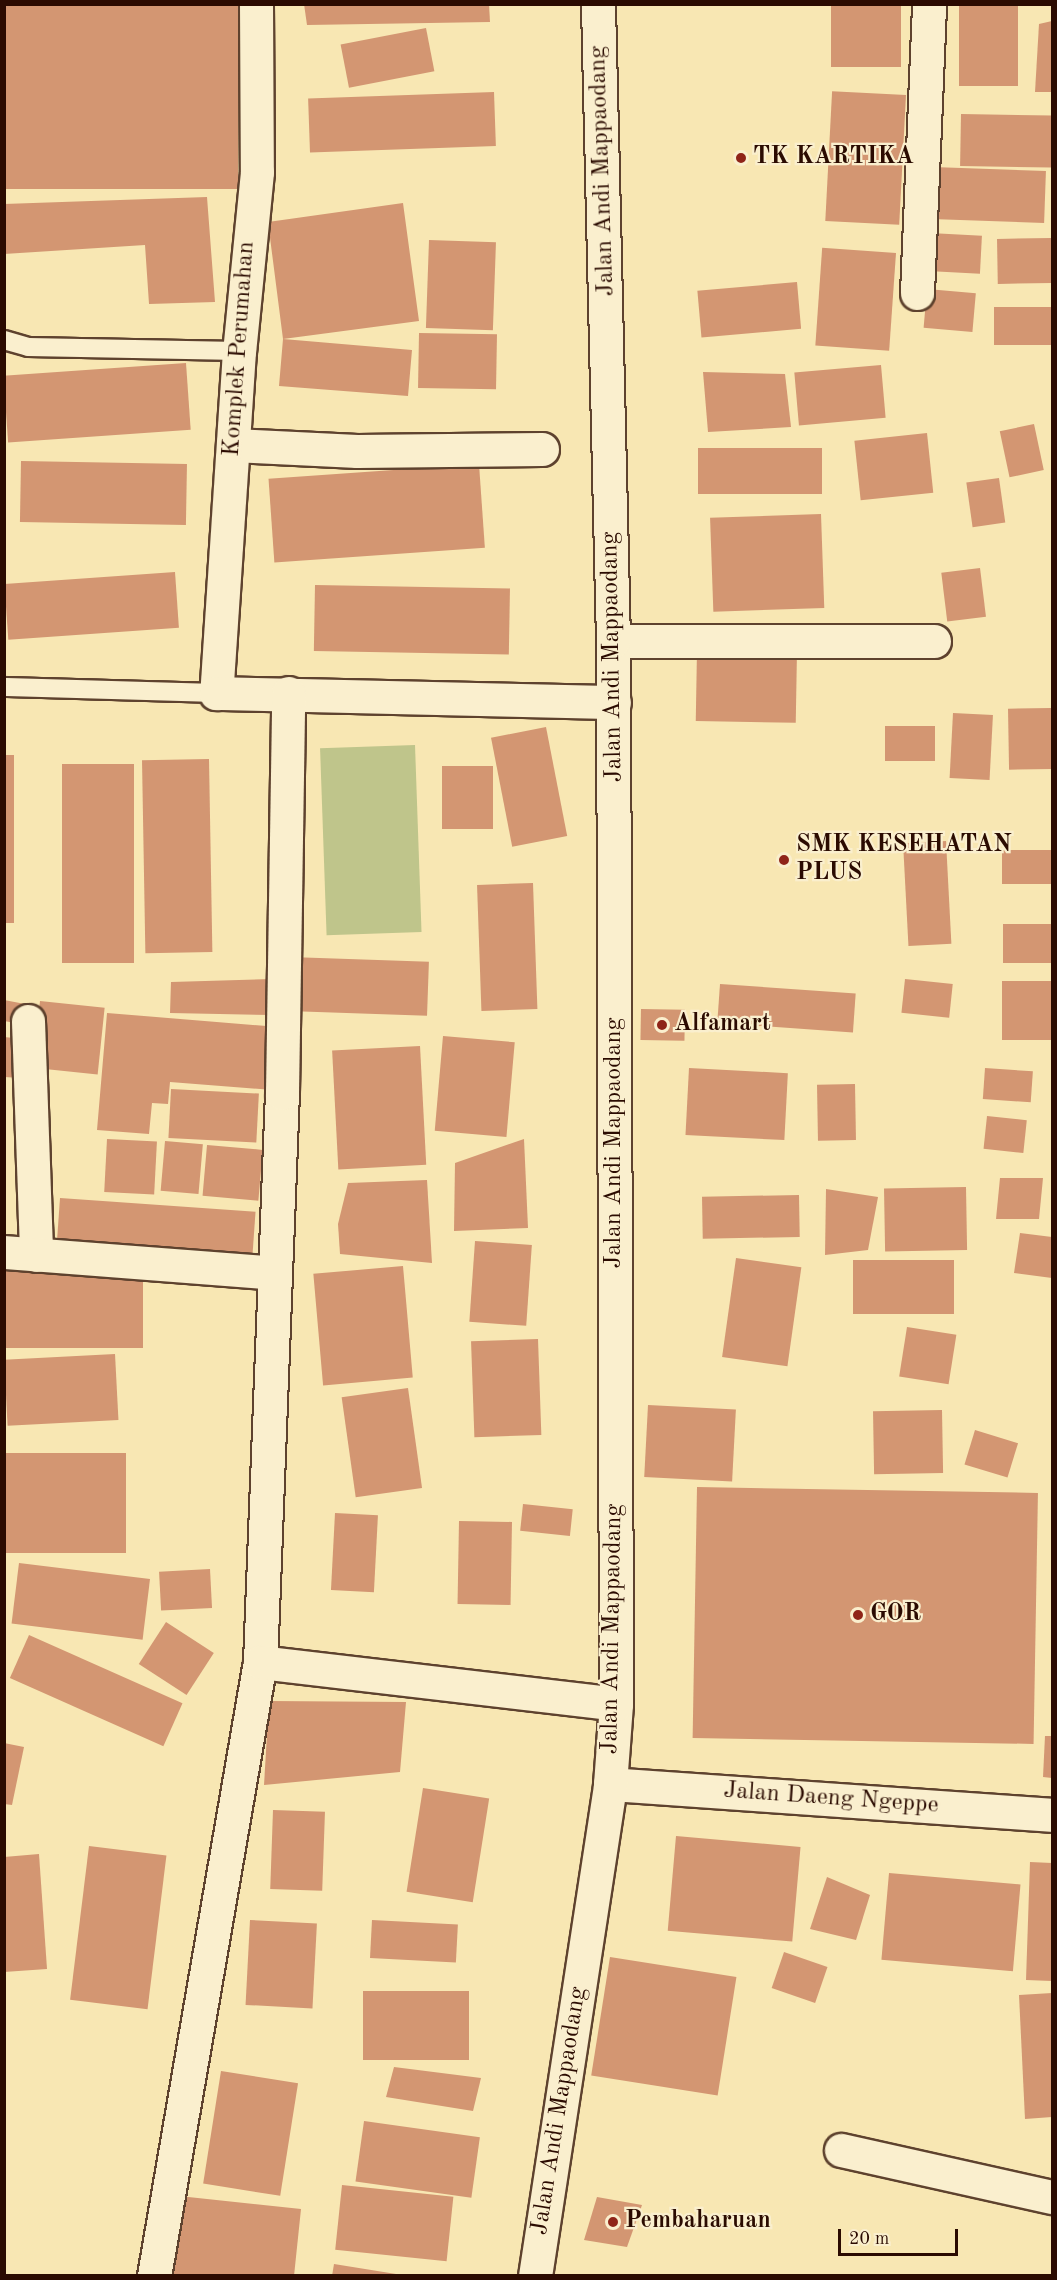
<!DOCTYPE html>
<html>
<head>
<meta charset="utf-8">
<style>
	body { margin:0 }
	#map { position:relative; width:1057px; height:2280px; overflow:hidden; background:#f8e7b3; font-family:"Old Standard TT",serif }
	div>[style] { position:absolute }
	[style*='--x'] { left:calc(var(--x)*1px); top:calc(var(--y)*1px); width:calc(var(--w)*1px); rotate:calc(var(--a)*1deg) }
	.green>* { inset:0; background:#bfc58b; transform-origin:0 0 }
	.building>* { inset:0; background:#d39672; transform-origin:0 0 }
	.roads { filter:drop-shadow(2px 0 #5e422e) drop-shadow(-2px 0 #5e422e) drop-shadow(0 2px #5e422e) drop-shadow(0 -2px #5e422e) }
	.lane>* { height:18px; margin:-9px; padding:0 9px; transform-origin:9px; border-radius:9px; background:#faefce }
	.street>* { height:33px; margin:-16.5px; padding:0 16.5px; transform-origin:16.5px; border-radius:16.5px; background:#faefce }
	.secondary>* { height:33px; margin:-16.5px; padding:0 16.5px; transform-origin:16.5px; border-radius:16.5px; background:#faefce }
	.dots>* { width:16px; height:16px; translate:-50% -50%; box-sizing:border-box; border:3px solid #faefce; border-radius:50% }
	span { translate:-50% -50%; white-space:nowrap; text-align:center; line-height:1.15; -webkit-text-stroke:4.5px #faefce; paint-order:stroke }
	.poi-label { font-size:24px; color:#2b0b01; font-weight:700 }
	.left { translate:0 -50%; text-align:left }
	.street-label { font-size:24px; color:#2b0b01 }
	.frame { position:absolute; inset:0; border:6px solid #2b0b01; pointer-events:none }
	.scale { position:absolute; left:838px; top:2229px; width:120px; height:27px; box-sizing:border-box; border:3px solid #2b0b01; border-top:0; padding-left:8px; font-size:18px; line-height:21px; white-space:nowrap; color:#2b0b01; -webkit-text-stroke:4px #faefce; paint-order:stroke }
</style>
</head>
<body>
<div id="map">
	<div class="green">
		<div style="left:415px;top:745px;width:187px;height:95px;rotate:88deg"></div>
	</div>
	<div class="building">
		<div style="left:4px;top:4px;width:234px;height:185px"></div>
		<div style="clip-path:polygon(304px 4px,489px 4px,490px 22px,307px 25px)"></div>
		<div style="left:831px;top:4px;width:70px;height:63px"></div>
		<div style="left:959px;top:4px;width:59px;height:82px"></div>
		<div style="clip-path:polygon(1052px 21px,1052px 92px,1035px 92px,1039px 24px)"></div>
		<div style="left:426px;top:28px;width:44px;height:87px;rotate:79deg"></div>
		<div style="left:494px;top:92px;width:54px;height:186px;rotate:88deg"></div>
		<div style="left:906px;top:95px;width:130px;height:74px;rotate:93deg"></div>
		<div style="left:961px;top:114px;width:91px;height:52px;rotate:1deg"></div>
		<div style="left:933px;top:167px;width:113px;height:52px;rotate:2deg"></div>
		<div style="clip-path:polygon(207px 197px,215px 302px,149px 304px,145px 245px,4px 254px,4px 204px)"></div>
		<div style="clip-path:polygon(403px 203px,419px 321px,283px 339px,412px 350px,408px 396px,279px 386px,283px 339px,268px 222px)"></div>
		<div style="left:930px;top:233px;width:52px;height:38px;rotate:3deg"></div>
		<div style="left:1051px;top:238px;width:45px;height:54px;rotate:89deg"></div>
		<div style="left:429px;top:240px;width:67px;height:88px;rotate:2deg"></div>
		<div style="left:896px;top:253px;width:98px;height:74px;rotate:94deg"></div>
		<div style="left:797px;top:282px;width:47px;height:100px;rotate:85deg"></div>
		<div style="left:927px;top:289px;width:49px;height:39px;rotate:5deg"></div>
		<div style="left:1052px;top:307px;width:38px;height:58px;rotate:90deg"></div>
		<div style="left:419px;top:333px;width:78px;height:55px;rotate:1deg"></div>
		<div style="left:186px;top:363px;width:67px;height:183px;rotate:86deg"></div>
		<div style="left:881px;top:365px;width:53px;height:87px;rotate:85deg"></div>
		<div style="clip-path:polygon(703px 372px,785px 374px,791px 427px,708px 432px)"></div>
		<div style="left:1034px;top:424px;width:47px;height:35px;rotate:78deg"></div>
		<div style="left:927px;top:433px;width:60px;height:73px;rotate:84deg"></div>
		<div style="left:698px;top:448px;width:124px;height:46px"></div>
		<div style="left:21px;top:461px;width:166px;height:61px;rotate:1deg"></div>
		<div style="left:479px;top:464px;width:84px;height:211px;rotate:86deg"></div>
		<div style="left:999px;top:478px;width:45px;height:33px;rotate:82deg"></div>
		<div style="left:821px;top:514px;width:94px;height:111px;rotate:88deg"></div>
		<div style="left:980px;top:568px;width:49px;height:39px;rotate:83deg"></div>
		<div style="left:175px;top:572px;width:56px;height:171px;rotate:86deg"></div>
		<div style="left:315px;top:585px;width:195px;height:66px;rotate:1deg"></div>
		<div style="left:697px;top:650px;width:100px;height:71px;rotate:1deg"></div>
		<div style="left:1051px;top:708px;width:61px;height:43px;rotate:89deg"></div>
		<div style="left:953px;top:713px;width:40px;height:65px;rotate:3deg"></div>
		<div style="left:885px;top:726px;width:50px;height:35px"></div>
		<div style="left:546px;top:727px;width:111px;height:56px;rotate:79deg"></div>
		<div style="left:4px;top:755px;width:10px;height:168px"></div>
		<div style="left:209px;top:759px;width:193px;height:67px;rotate:89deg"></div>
		<div style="left:134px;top:764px;width:199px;height:72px;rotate:90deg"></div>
		<div style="left:442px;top:766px;width:51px;height:63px"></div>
		<div style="left:946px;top:841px;width:103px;height:43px;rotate:87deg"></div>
		<div style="left:1052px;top:850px;width:34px;height:50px;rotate:90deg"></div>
		<div style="left:533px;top:883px;width:126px;height:56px;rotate:88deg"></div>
		<div style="left:1003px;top:924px;width:49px;height:39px"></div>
		<div style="left:290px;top:957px;width:139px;height:54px;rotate:2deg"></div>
		<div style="clip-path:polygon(272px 979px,273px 1015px,170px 1013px,171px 982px)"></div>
		<div style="left:905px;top:979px;width:48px;height:34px;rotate:6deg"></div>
		<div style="left:1002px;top:981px;width:50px;height:59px"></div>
		<div style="left:720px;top:984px;width:136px;height:39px;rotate:4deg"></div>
		<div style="clip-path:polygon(4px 1000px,25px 1004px,21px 1024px,4px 1021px)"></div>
		<div style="left:40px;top:1001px;width:65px;height:67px;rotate:6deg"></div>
		<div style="left:641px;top:1009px;width:44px;height:31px;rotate:1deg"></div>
		<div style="clip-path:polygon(107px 1013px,279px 1027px,273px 1090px,170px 1082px,168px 1104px,152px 1103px,149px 1134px,97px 1130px)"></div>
		<div style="left:443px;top:1036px;width:72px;height:95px;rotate:5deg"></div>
		<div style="clip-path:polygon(4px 1037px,24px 1039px,21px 1078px,4px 1077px)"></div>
		<div style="left:420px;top:1046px;width:119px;height:88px;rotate:87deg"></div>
		<div style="left:689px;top:1068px;width:99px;height:67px;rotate:3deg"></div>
		<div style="left:985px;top:1068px;width:48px;height:31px;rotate:4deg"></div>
		<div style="left:855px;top:1084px;width:56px;height:38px;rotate:89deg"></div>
		<div style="left:171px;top:1089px;width:88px;height:49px;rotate:3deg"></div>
		<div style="left:987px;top:1116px;width:40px;height:33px;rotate:6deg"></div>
		<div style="left:107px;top:1139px;width:50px;height:53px;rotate:3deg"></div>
		<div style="clip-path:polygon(524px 1139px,528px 1228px,454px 1231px,455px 1163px)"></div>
		<div style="left:165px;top:1141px;width:38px;height:50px;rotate:5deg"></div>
		<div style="left:207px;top:1145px;width:56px;height:51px;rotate:5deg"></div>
		<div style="clip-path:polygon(1000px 1178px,1043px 1178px,1039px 1219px,996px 1219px)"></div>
		<div style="clip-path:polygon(427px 1180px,432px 1263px,340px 1254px,338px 1224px,348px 1183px)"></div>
		<div style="left:966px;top:1187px;width:63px;height:82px;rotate:89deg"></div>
		<div style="clip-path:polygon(826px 1189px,878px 1197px,868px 1250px,825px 1255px)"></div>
		<div style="left:799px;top:1195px;width:42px;height:97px;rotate:89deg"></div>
		<div style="left:60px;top:1198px;width:196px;height:53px;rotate:4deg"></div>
		<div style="clip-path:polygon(1020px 1233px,1052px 1237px,1052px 1278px,1014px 1273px)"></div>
		<div style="left:475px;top:1241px;width:57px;height:81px;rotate:4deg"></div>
		<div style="left:736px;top:1258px;width:66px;height:100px;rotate:8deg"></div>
		<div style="left:954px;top:1260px;width:54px;height:101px;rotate:90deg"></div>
		<div style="left:403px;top:1266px;width:112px;height:90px;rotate:85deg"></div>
		<div style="left:4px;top:1270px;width:139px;height:78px"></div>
		<div style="left:907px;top:1327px;width:50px;height:50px;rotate:9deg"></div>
		<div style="left:538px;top:1339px;width:96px;height:67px;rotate:88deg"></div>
		<div style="left:115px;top:1354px;width:66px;height:111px;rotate:87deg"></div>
		<div style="left:408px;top:1388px;width:101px;height:67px;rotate:82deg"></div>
		<div style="left:648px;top:1405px;width:88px;height:72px;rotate:3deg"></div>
		<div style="left:942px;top:1410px;width:63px;height:69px;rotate:89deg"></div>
		<div style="left:975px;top:1430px;width:45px;height:36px;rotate:17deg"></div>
		<div style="left:4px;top:1453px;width:122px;height:100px"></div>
		<div style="left:697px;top:1487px;width:341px;height:251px;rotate:1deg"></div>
		<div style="left:523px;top:1504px;width:50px;height:27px;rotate:6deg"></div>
		<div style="left:335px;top:1513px;width:43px;height:77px;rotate:3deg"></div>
		<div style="left:459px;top:1521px;width:53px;height:83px;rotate:1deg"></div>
		<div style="left:19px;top:1563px;width:132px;height:61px;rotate:7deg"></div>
		<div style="left:210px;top:1569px;width:39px;height:51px;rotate:87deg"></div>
		<div style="left:166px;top:1622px;width:57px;height:50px;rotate:33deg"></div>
		<div style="left:29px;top:1635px;width:168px;height:47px;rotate:24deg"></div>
		<div style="clip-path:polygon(269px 1701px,406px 1702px,400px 1772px,264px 1785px)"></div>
		<div style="clip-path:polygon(1045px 1736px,1052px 1736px,1052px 1778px,1043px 1777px)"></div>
		<div style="clip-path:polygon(4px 1743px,24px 1747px,12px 1805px,4px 1804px)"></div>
		<div style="left:423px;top:1788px;width:67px;height:105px;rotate:9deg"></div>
		<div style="left:273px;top:1810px;width:52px;height:79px;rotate:2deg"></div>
		<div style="left:676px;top:1836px;width:125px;height:95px;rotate:5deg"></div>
		<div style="left:89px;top:1846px;width:78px;height:155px;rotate:7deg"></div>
		<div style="clip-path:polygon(39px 1854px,47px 1969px,4px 1972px,4px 1857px)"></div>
		<div style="clip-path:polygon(1030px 1862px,1052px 1863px,1052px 1981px,1026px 1980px)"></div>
		<div style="left:889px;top:1873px;width:132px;height:87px;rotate:5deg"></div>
		<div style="clip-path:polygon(827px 1877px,870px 1895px,856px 1940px,810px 1929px)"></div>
		<div style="left:250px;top:1920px;width:67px;height:85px;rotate:3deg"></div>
		<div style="left:372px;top:1920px;width:86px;height:38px;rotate:3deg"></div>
		<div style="left:784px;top:1952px;width:46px;height:38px;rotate:19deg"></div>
		<div style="left:610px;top:1957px;width:128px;height:120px;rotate:9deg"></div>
		<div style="left:363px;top:1991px;width:106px;height:69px"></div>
		<div style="clip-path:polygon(1052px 1993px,1052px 2117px,1025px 2119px,1019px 1995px)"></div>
		<div style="clip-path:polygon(394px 2067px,481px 2078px,473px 2111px,386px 2097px)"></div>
		<div style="left:221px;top:2071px;width:78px;height:114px;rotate:9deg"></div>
		<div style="left:364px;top:2121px;width:117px;height:61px;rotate:8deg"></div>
		<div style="left:342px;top:2185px;width:112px;height:65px;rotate:6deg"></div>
		<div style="clip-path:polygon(179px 2196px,301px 2209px,294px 2276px,170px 2276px)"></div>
		<div style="clip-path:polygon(597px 2197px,642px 2205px,627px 2247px,584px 2240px)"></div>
		<div style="clip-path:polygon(334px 2264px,396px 2274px,396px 2276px,332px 2276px)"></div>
	</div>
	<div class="roads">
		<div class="lane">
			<div style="--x:4;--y:340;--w:25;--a:16"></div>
			<div style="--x:28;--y:347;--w:211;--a:1.1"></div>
			<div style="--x:4;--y:687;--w:212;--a:1.6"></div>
		</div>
		<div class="street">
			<div style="--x:256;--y:4;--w:168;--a:89.7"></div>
			<div style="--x:257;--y:172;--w:180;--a:95.7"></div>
			<div style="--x:239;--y:351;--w:343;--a:93.8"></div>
			<div style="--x:216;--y:693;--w:398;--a:1.3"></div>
			<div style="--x:917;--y:293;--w:289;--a:-87.6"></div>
			<div style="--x:233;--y:445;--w:124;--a:2.8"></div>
			<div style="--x:357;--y:451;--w:185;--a:-0.6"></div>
			<div style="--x:613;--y:641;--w:321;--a:0"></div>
			<div style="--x:28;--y:1021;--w:234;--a:88"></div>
			<div style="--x:4;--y:1252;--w:271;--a:4.4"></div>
			<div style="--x:260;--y:1662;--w:569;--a:-87.79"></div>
			<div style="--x:282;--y:1093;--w:400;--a:-89.1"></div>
			<div style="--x:841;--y:2150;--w:216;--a:12.6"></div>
			<div style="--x:154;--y:2276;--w:623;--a:-80.21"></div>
			<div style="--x:260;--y:1662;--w:358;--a:6.7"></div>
		</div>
		<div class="secondary">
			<div style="--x:610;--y:1784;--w:443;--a:4"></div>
			<div style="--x:535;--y:2276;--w:498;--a:-81.3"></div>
			<div style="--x:610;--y:1784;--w:80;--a:-85.7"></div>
			<div style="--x:616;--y:1704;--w:1063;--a:-90.16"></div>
			<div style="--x:613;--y:641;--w:637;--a:-91.35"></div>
		</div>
	</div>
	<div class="dots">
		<div style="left:741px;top:158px;background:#8f2418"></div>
		<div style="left:784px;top:860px;background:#8f2418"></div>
		<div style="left:662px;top:1025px;background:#8f2418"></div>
		<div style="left:858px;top:1615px;background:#8f2418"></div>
		<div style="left:613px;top:2222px;background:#8f2418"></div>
	</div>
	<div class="poi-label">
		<span class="left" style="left:753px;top:158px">TK KARTIKA</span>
		<span class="left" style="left:796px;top:860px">SMK KESEHATAN<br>PLUS</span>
		<span class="left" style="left:674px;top:1025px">Alfamart</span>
		<span class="left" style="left:870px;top:1615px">GOR</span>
		<span class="left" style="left:625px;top:2222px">Pembaharuan</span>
	</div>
	<div class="street-label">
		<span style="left:603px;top:171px;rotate:-92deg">Jalan Andi Mappaodang</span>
		<span style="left:240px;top:349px;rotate:-86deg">Komplek Perumahan</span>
		<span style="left:613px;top:657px;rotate:-91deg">Jalan Andi Mappaodang</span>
		<span style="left:615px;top:1143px;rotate:-90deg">Jalan Andi Mappaodang</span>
		<span style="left:613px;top:1629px;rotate:-89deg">Jalan Andi Mappaodang</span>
		<span style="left:831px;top:1799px;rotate:4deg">Jalan Daeng Ngeppe</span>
		<span style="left:560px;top:2111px;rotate:-81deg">Jalan Andi Mappaodang</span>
	</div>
	<div class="frame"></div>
	<div class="scale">20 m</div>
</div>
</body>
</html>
